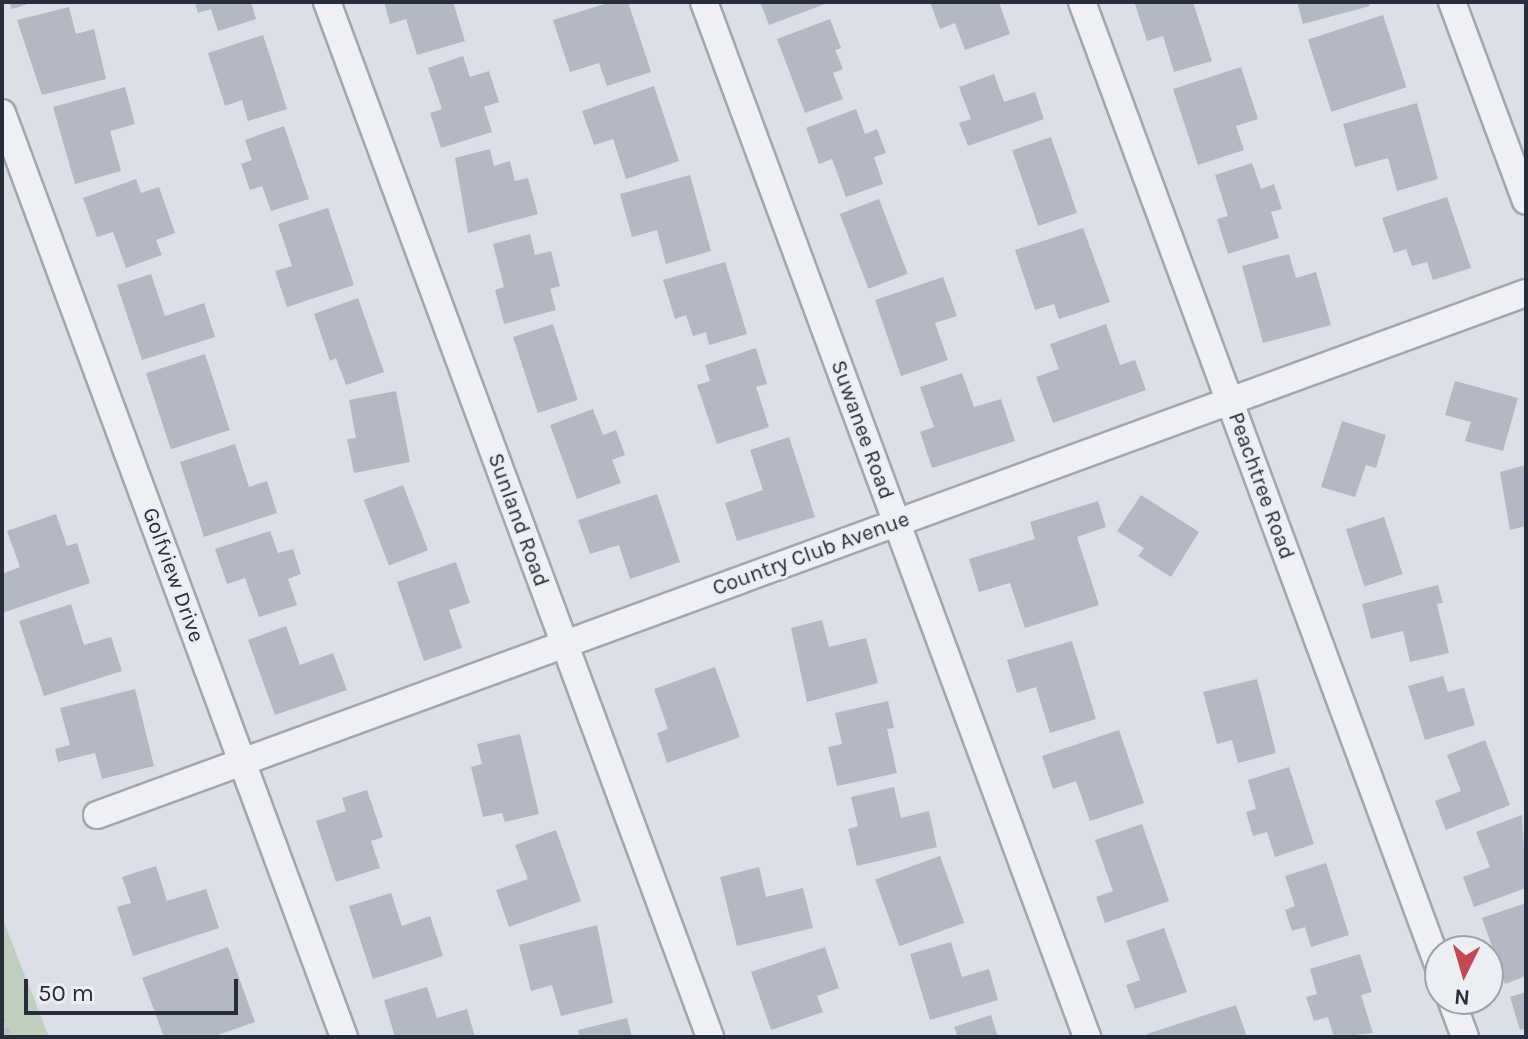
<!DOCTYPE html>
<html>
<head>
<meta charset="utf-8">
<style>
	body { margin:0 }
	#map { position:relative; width:1528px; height:1039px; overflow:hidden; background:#dcdfe5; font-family:Karla,sans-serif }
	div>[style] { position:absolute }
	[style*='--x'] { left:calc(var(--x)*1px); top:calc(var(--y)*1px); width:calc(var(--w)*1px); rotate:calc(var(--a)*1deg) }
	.green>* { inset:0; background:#c1cfbe }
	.building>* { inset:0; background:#b4b8c2; transform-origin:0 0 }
	.path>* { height:5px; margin-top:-2.5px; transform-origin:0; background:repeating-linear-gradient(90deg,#bbbdc4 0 6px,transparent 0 12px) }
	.roads { filter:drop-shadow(2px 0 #a2a6af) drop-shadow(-2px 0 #a2a6af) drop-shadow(0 2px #a2a6af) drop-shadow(0 -2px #a2a6af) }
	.minor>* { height:26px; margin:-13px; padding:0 13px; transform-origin:13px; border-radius:13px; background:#eff0f4 }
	span { translate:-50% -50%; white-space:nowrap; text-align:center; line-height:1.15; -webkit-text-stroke:6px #ebeef3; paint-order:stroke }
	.street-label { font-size:22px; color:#272d3b }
	.frame { position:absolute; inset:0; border:4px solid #272d3b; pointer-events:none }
	.north { position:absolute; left:1424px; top:935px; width:80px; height:80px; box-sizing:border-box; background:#ebeef3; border:2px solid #9da1a9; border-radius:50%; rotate:185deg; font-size:22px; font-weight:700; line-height:32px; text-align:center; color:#272d3b }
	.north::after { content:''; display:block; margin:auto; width:28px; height:36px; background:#c44853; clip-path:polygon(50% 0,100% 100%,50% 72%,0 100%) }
	.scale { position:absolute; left:24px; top:979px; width:214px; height:36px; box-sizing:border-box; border:4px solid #272d3b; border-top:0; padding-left:10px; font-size:24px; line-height:28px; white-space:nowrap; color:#272d3b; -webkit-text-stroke:6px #ebeef3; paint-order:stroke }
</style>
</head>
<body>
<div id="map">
	<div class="green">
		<div style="clip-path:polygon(2px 917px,49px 1037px,2px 1037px)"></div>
	</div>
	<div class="building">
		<div style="clip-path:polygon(9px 2px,31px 2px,31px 3px,12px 9px)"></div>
		<div style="clip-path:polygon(195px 2px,251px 2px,256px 19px,218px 31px,211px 9px,198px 13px)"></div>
		<div style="clip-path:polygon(384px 2px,453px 2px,465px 41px,417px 55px,406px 19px,390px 24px)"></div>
		<div style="clip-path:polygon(611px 2px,628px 2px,651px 72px,607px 86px,599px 63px,570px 72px,553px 20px)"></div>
		<div style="clip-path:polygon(760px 2px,824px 2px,825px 4px,769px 25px)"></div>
		<div style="clip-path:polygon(930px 2px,999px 2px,1010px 34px,965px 50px,955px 23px,940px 29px)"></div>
		<div style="clip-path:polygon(1142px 2px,1193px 2px,1212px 61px,1174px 72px,1163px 36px,1147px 41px,1135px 4px)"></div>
		<div style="clip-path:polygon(1297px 2px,1369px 2px,1370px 6px,1303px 24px)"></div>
		<div style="clip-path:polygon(69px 7px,76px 34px,94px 29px,106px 79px,42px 95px,17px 20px)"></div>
		<div style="left:1383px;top:15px;width:76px;height:79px;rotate:72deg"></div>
		<div style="clip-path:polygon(830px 19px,841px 48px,835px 50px,843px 69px,833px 73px,843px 99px,805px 113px,777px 39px)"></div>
		<div style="clip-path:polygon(263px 35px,287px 109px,248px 121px,242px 100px,225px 106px,208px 53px)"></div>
		<div style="clip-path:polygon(463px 56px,470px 77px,489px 71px,499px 102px,484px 107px,492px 132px,441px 148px,430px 113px,442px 109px,428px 68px)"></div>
		<div style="clip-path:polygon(1241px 67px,1258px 119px,1236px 126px,1244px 150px,1198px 165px,1173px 89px)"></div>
		<div style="clip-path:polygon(994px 74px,1004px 102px,1035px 92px,1044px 119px,968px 146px,959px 123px,971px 119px,959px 87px)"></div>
		<div style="clip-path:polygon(654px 86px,679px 161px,626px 179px,613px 139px,594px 145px,582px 111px)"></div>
		<div style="clip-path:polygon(125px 87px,135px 124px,110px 131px,121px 171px,75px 184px,53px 107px)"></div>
		<div style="clip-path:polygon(1417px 103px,1438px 179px,1397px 191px,1388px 158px,1355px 167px,1343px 124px)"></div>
		<div style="clip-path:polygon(856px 109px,865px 134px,877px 129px,886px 153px,874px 157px,883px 184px,846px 197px,832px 159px,819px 164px,806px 128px)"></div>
		<div style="clip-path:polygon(284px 126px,309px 199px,271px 211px,262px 186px,250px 190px,241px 164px,252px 160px,245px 140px)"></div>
		<div style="left:1051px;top:137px;width:80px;height:41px;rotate:71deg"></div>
		<div style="clip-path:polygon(490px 149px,494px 166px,510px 161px,515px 181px,528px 178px,538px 214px,468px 233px,455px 158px)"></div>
		<div style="clip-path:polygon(1252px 163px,1261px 189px,1274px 184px,1282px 209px,1271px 212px,1279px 238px,1228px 254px,1217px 219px,1228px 216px,1215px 175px)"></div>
		<div style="clip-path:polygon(690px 175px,711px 251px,666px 264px,657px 230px,632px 237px,620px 194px)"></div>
		<div style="clip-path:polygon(136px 179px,141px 193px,159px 187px,175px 233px,156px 240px,162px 255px,126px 268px,113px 232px,97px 237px,83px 198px)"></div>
		<div style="clip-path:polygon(1447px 197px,1471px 268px,1433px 280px,1427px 262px,1412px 266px,1406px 249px,1394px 253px,1382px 218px)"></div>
		<div style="left:879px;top:199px;width:80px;height:42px;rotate:69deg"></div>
		<div style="clip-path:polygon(328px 208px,354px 285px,287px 307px,275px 271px,292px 266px,278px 224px)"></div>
		<div style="clip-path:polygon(1083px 228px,1110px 302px,1059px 319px,1054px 304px,1035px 310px,1015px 250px)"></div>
		<div style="clip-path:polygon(530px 234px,535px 255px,551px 251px,560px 286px,550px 289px,556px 310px,504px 324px,495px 290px,504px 287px,493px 244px)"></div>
		<div style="clip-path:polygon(1289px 254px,1296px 278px,1316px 272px,1331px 325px,1263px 343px,1242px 266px)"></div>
		<div style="clip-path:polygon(725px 262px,747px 334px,709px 345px,706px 332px,693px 336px,686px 315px,675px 319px,663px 280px)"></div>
		<div style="clip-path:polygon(151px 274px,165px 316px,204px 303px,215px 337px,142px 360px,117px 285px)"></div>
		<div style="clip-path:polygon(943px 277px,957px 316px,935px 323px,948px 360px,901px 376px,875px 300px)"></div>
		<div style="clip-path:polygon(358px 298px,384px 372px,346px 385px,336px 358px,330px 361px,314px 314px)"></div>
		<div style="left:553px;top:324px;width:80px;height:42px;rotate:72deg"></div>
		<div style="clip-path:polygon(1106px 324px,1120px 365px,1135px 360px,1146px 390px,1053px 423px,1036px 377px,1059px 369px,1050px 344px)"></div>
		<div style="clip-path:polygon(756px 348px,767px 384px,756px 387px,769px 427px,717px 444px,697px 385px,710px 381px,705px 365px)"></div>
		<div style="left:205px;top:354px;width:80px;height:62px;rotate:72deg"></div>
		<div style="clip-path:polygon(962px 373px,974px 407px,1001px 399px,1015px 441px,932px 468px,920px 432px,934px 427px,920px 387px)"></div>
		<div style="clip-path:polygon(1455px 381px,1518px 398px,1503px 451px,1465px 441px,1471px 422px,1445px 415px)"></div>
		<div style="clip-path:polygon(396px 391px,410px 462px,354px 473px,347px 439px,356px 438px,349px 400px)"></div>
		<div style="clip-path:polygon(593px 409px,603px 435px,616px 430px,625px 455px,612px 460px,621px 483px,577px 499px,550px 425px)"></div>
		<div style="clip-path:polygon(1342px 421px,1386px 435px,1376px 468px,1366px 465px,1355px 497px,1321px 487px)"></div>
		<div style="clip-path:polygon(789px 437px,815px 517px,737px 541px,725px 503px,763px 490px,750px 450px)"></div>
		<div style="clip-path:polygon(235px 444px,249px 487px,267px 481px,277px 513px,204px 537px,180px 462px)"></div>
		<div style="clip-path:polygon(1526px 465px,1526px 526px,1510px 530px,1500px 472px)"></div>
		<div style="left:403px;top:485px;width:70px;height:42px;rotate:69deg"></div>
		<div style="clip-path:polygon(657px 494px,680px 562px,630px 579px,619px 545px,590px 554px,578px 520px)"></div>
		<div style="clip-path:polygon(1141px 495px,1199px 532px,1171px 577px,1138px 556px,1144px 548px,1117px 531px)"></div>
		<div style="clip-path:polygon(1098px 501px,1106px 527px,1077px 537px,1099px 605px,1025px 628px,1010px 583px,979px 592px,969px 559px,1035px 539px,1030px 522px)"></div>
		<div style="clip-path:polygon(56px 514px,67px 546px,77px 543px,90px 583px,2px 613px,2px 574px,20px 567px,7px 531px)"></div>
		<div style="left:1384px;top:517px;width:60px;height:40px;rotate:72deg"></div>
		<div style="clip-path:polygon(270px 531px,278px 553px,293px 549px,301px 574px,288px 579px,297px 605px,259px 617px,245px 578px,227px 584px,215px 549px)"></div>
		<div style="clip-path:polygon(456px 562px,470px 603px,449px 610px,462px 648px,424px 661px,397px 582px)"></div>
		<div style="clip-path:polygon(1438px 585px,1443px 603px,1437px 604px,1449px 653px,1410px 662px,1403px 631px,1371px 639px,1362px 604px)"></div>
		<div style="clip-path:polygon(71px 604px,84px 645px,111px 637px,122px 671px,44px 696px,19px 621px)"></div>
		<div style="clip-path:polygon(822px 620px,829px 647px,866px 638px,878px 683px,807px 702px,791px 628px)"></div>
		<div style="clip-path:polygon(286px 626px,300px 665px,333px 653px,347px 690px,275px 715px,248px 640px)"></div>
		<div style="clip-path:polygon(1072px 641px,1096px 719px,1050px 733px,1036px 687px,1017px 693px,1007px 660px)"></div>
		<div style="clip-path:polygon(715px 667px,740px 737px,667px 763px,657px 733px,668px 729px,654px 689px)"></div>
		<div style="clip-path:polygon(1443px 676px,1448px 692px,1464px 688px,1475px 725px,1425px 740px,1408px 686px)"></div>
		<div style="clip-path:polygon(1257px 679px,1276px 753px,1238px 763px,1232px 740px,1217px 744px,1203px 692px)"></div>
		<div style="clip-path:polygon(135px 689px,154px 766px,102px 779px,95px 753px,58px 762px,55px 749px,70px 745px,60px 708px)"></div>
		<div style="clip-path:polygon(888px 701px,894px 728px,887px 729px,897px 773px,837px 786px,828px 747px,842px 744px,835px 713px)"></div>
		<div style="clip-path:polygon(1119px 730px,1144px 803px,1090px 821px,1076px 781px,1053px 789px,1042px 756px)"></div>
		<div style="clip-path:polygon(520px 734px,539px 814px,505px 822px,502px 813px,483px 817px,471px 767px,482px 764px,477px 744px)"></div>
		<div style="clip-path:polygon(1485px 740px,1510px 805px,1446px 830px,1435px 801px,1461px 791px,1447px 755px)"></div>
		<div style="clip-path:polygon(1289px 767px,1314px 844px,1275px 857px,1267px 832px,1253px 836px,1246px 812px,1256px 809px,1248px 780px)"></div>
		<div style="clip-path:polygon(894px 787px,901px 818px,929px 811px,937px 847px,857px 866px,848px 829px,858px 826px,851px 797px)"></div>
		<div style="clip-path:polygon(367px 790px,383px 837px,371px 841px,380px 868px,336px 882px,316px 821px,346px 811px,342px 798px)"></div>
		<div style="clip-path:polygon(1522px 815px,1526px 888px,1474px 907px,1463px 877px,1490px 867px,1476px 832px)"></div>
		<div style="clip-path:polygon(1142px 824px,1169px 901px,1105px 923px,1096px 897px,1113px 891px,1095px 840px)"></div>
		<div style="clip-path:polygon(556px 830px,581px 901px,509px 927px,496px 890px,528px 879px,515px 845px)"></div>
		<div style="left:940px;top:856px;width:71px;height:69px;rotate:70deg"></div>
		<div style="clip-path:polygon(1326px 863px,1349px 935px,1311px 947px,1305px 927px,1292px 931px,1285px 910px,1295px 906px,1285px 876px)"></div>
		<div style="clip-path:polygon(156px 866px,167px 901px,206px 889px,219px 928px,133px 956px,117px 907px,131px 903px,122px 877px)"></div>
		<div style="clip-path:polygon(759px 867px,766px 897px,803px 888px,813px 928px,737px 946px,720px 877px)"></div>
		<div style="clip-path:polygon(391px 893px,402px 926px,430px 916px,443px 956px,373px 979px,349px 906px)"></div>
		<div style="clip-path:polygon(1526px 903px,1526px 976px,1505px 984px,1482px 918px)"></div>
		<div style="clip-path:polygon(597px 925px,613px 1003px,561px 1016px,552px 985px,531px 991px,519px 945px)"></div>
		<div style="clip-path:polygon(1164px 928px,1187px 992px,1135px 1009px,1126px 985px,1140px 980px,1126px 941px)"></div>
		<div style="clip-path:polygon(951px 942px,962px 977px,989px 969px,998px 1000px,930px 1020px,910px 954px)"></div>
		<div style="clip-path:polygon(228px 947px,255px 1022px,212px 1037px,164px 1037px,142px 978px)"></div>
		<div style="clip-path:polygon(825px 947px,839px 988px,817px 996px,823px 1012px,771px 1030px,751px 972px)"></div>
		<div style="clip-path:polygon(1360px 954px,1372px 992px,1361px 995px,1373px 1033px,1334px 1037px,1328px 1017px,1314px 1021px,1306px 997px,1317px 994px,1310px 969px)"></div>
		<div style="clip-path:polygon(427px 987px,437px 1018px,467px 1009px,475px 1037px,395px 1037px,384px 1000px)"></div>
		<div style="clip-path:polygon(1526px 992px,1526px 1028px,1520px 1030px,1510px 997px)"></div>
		<div style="clip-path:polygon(1236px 1005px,1247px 1037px,1149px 1037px,1147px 1034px)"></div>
		<div style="clip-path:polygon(991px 1015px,998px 1037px,958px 1037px,954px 1027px)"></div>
		<div style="clip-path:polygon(627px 1018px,632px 1037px,579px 1037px,578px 1030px)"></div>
	</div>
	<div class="path">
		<div style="--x:2;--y:1016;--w:22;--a:69"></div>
	</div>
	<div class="roads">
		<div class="minor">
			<div style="--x:327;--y:2;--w:1104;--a:69.69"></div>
			<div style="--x:704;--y:2;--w:1104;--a:69.69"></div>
			<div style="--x:1082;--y:2;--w:1032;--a:69.7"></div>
			<div style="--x:1452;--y:2;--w:212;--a:69.6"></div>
			<div style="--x:2;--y:113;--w:985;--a:69.69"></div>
			<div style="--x:97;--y:815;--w:1521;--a:-20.07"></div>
			<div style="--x:1451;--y:999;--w:40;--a:69.8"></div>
		</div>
	</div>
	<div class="street-label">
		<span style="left:862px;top:430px;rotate:70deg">Suwanee Road</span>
		<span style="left:1261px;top:486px;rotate:70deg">Peachtree Road</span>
		<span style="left:518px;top:520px;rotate:70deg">Sunland Road</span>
		<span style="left:811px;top:554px;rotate:-20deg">Country Club Avenue</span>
		<span style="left:173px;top:575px;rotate:70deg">Golfview Drive</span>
	</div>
	<div class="frame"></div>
	<div class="north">N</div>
	<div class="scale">50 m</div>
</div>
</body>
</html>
